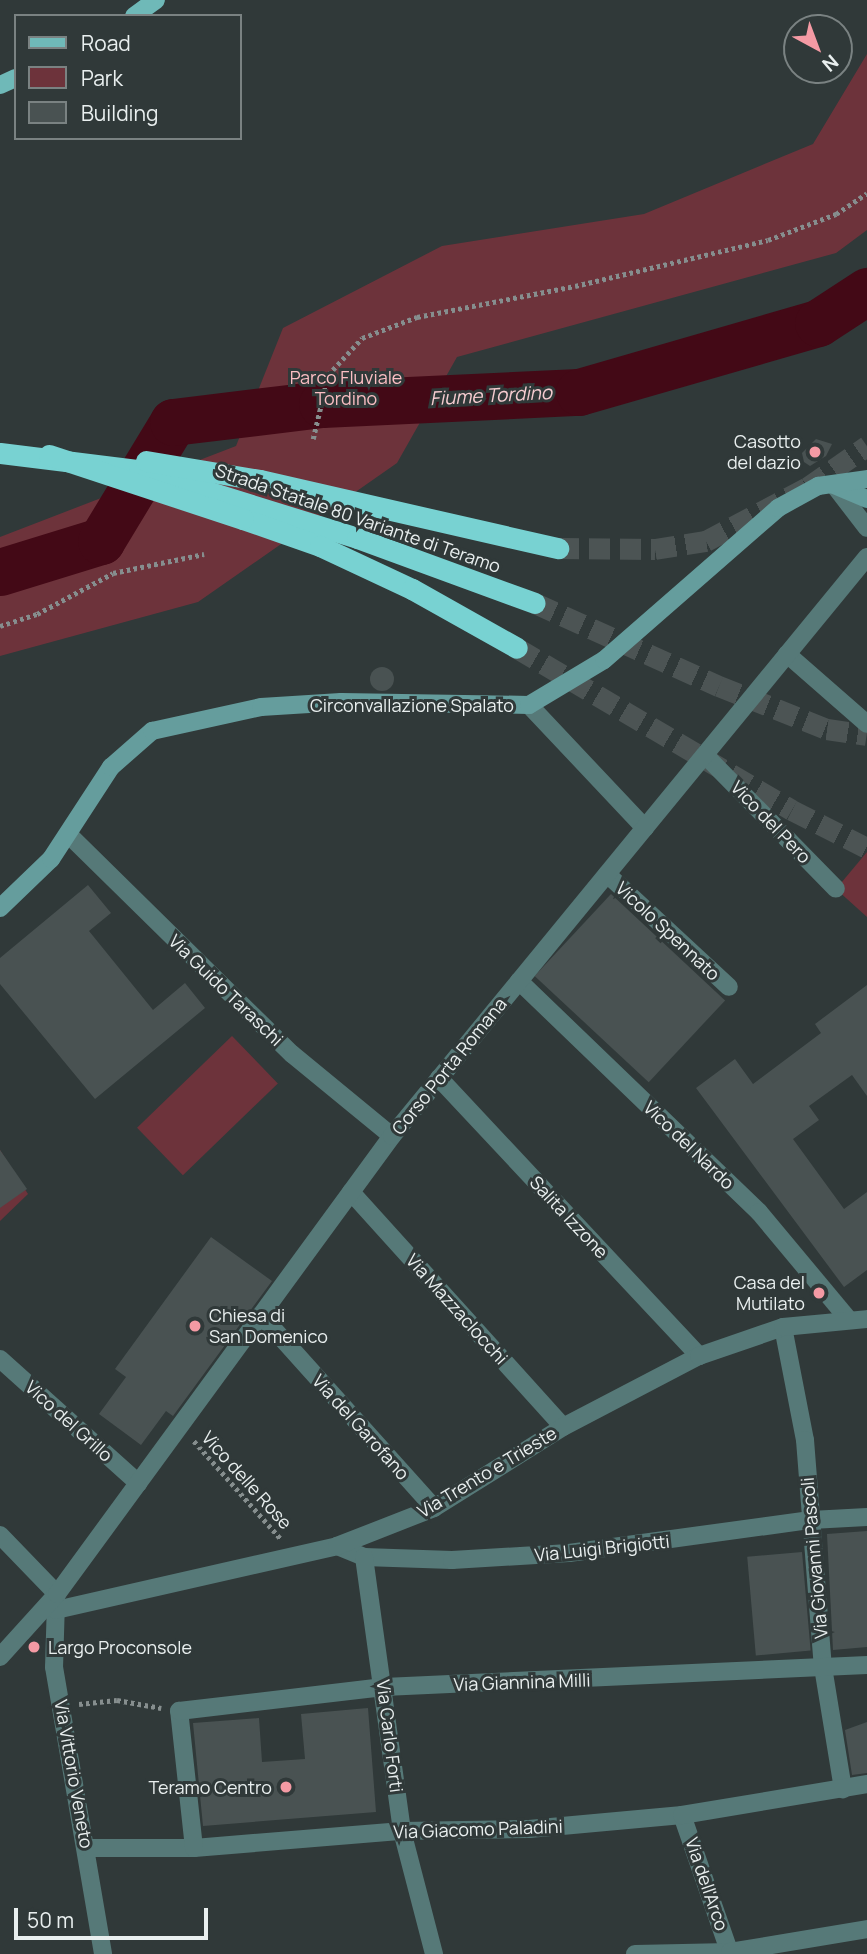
<!DOCTYPE html>
<html>
<head>
<meta charset="utf-8">
<style>
	body { margin:0 }
	#map { position:relative; width:867px; height:1954px; overflow:hidden; background:#303939; font-family:Manrope,sans-serif }
	div>[style] { position:absolute }
	[style*='--x'] { left:calc(var(--x)*1px); top:calc(var(--y)*1px); width:calc(var(--w)*1px); rotate:calc(var(--a)*1deg) }
	.green>* { inset:0; background:#6d333b; transform-origin:0 0 }
	.river>* { height:47px; margin:-23.5px; padding:0 23.5px; transform-origin:23.5px; border-radius:23.5px; background:#430916 }
	.building>* { inset:0; background:#495252; transform-origin:0 0 }
	.round { border-radius:50% }
	.highway-tunnel>* { height:21px; margin-top:-10.5px; transform-origin:0; background:repeating-linear-gradient(90deg,#4c5454 0 21px,transparent 0 31px) }
	.path>* { height:4.5px; margin-top:-2.25px; transform-origin:0; background:repeating-linear-gradient(90deg,#868e8e 0 3.5px,transparent 0 7px) }
	.street>* { height:18px; margin:-9px; padding:0 9px; transform-origin:9px; border-radius:9px; background:#567978 }
	.secondary>* { height:18px; margin:-9px; padding:0 9px; transform-origin:9px; border-radius:9px; background:#659d9d }
	.primary>* { height:18px; margin:-9px; padding:0 9px; transform-origin:9px; border-radius:9px; background:#6fb9b8 }
	.highway>* { height:21px; margin:-10.5px; padding:0 10.5px; transform-origin:10.5px; border-radius:10.5px; background:#78d2d2 }
	.highway-bridge>* { height:21px; margin:-10.5px; padding:0 10.5px; transform-origin:10.5px; border-radius:10.5px; background:#78d2d2 }
	.dots>* { width:19px; height:19px; translate:-50% -50%; box-sizing:border-box; border:4px solid #303939; border-radius:50% }
	span { translate:-50% -50%; white-space:nowrap; text-align:center; line-height:1.15; -webkit-text-stroke:6px #303939; paint-order:stroke }
	.park-label { font-size:18px; color:#fbbec3 }
	.poi-label { font-size:18px; color:#e9efef }
	.right { translate:-100% -50%; text-align:right }
	.left { translate:0 -50%; text-align:left }
	.street-label { font-size:18px; color:#e9efef }
	.water-label { font-size:19px; color:#f7cdd1; font-style:italic }
	.legend { position:absolute; left:14px; top:14px; width:228px; height:126px; box-sizing:border-box; background:#303939; border:2px solid #7a8282; margin:0; padding:9px 12px; list-style:none; font-size:21px; color:#e9efef }
	.legend li { display:flex; align-items:center; gap:14px; height:35px }
	.legend b { width:35px; border:2px solid #7a8282 }
	.north { position:absolute; left:783px; top:14px; width:70px; height:70px; box-sizing:border-box; background:#303939; border:2px solid #7a8282; border-radius:50%; rotate:139deg; font-size:19px; font-weight:700; line-height:28px; text-align:center; color:#e9efef }
	.north::after { content:''; display:block; margin:auto; width:24px; height:32px; background:#f49aa4; clip-path:polygon(50% 0,100% 100%,50% 72%,0 100%) }
	.scale { position:absolute; left:14px; top:1908px; width:194px; height:32px; box-sizing:border-box; border:4px solid #e9efef; border-top:0; padding-left:9px; font-size:21px; line-height:24px; white-space:nowrap; color:#e9efef; -webkit-text-stroke:5px #303939; paint-order:stroke }
</style>
</head>
<body>
<div id="map">
	<div class="green">
		<div style="clip-path:polygon(867px 54px,867px 230px,836px 253px,457px 357px,397px 463px,198px 602px,0 656px,0 537px,236px 446px,283px 328px,442px 246px,644px 214px,813px 144px)"></div>
		<div style="clip-path:polygon(867px 852px,867px 917px,836px 889px)"></div>
		<div style="left:232px;top:1036px;width:66px;height:132px;rotate:46deg"></div>
		<div style="clip-path:polygon(0 1150px,28px 1194px,0 1221px)"></div>
	</div>
	<div class="river">
		<div style="--x:0;--y:572;--w:106;--a:-17.1"></div>
		<div style="--x:101;--y:541;--w:139;--a:-58.8"></div>
		<div style="--x:173;--y:422;--w:150;--a:-6.9"></div>
		<div style="--x:322;--y:404;--w:257;--a:-2.7"></div>
		<div style="--x:579;--y:392;--w:249;--a:-16.1"></div>
		<div style="--x:818;--y:323;--w:59;--a:-33.1"></div>
	</div>
	<div class="building">
		<div style="clip-path:polygon(816px 439px,832px 444px,826px 456px,810px 466px,804px 462px,802px 453px)"></div>
		<div class="round" style="left:370px;top:667px;width:24px;height:24px"></div>
		<div style="clip-path:polygon(88px 885px,111px 913px,89px 931px,153px 1010px,185px 983px,205px 1008px,95px 1099px,0 984px,0 958px)"></div>
		<div style="left:611px;top:894px;width:156px;height:112px;rotate:43deg"></div>
		<div style="clip-path:polygon(867px 985px,867px 1096px,852px 1075px,809px 1106px,819px 1120px,793px 1139px,844px 1209px,867px 1192px,867px 1270px,844px 1287px,696px 1088px,735px 1059px,753px 1084px,821px 1033px,815px 1024px)"></div>
		<div style="clip-path:polygon(0 1150px,27px 1189px,0 1208px)"></div>
		<div style="clip-path:polygon(211px 1237px,272px 1281px,173px 1416px,166px 1411px,141px 1445px,99px 1414px,126px 1377px,115px 1369px)"></div>
		<div style="clip-path:polygon(867px 1531px,867px 1647px,833px 1650px,827px 1534px)"></div>
		<div style="left:802px;top:1552px;width:99px;height:55px;rotate:85deg"></div>
		<div style="clip-path:polygon(368px 1708px,376px 1812px,203px 1826px,193px 1723px,259px 1718px,262px 1762px,305px 1759px,301px 1714px)"></div>
		<div style="clip-path:polygon(867px 1722px,867px 1773px,852px 1775px,845px 1730px)"></div>
	</div>
	<div class="highway-tunnel">
		<div style="--x:558;--y:548;--w:97;--a:0.6"></div>
		<div style="--x:655;--y:549;--w:52;--a:-8.9"></div>
		<div style="--x:706;--y:541;--w:115;--a:-27.9"></div>
		<div style="--x:808;--y:487;--w:72;--a:-34.8"></div>
		<div style="--x:535;--y:603;--w:202;--a:24.3"></div>
		<div style="--x:719;--y:686;--w:116;--a:21.7"></div>
		<div style="--x:827;--y:729;--w:40;--a:8.5"></div>
		<div style="--x:517;--y:648;--w:319;--a:30.5"></div>
		<div style="--x:792;--y:810;--w:84;--a:26.9"></div>
	</div>
	<div class="path">
		<div style="--x:313;--y:439;--w:66;--a:-76.8"></div>
		<div style="--x:328;--y:375;--w:50;--a:-47.4"></div>
		<div style="--x:362;--y:338;--w:59;--a:-20.9"></div>
		<div style="--x:417;--y:317;--w:161;--a:-11.1"></div>
		<div style="--x:575;--y:286;--w:198;--a:-13.4"></div>
		<div style="--x:768;--y:240;--w:73;--a:-20.9"></div>
		<div style="--x:836;--y:214;--w:37;--a:-34"></div>
		<div style="--x:0;--y:626;--w:39;--a:-18"></div>
		<div style="--x:37;--y:614;--w:86;--a:-28.3"></div>
		<div style="--x:113;--y:573;--w:93;--a:-11.8"></div>
		<div style="--x:194;--y:1441;--w:131;--a:48.4"></div>
		<div style="--x:79;--y:1704;--w:38;--a:-6"></div>
		<div style="--x:117;--y:1700;--w:45;--a:10.3"></div>
	</div>
	<div class="street">
		<div style="--x:834;--y:485;--w:54;--a:52.5"></div>
		<div style="--x:787;--y:654;--w:106;--a:41.2"></div>
		<div style="--x:529;--y:705;--w:169;--a:46.7"></div>
		<div style="--x:705;--y:755;--w:187;--a:45.6"></div>
		<div style="--x:68;--y:834;--w:314;--a:44.5"></div>
		<div style="--x:292;--y:1054;--w:129;--a:39.4"></div>
		<div style="--x:607;--y:874;--w:166;--a:42.8"></div>
		<div style="--x:519;--y:981;--w:333;--a:43.9"></div>
		<div style="--x:759;--y:1212;--w:139;--a:50.2"></div>
		<div style="--x:439;--y:1078;--w:381;--a:46.9"></div>
		<div style="--x:351;--y:1192;--w:316;--a:47.9"></div>
		<div style="--x:261;--y:1315;--w:259;--a:48.1"></div>
		<div style="--x:783;--y:1327;--w:115;--a:79"></div>
		<div style="--x:805;--y:1440;--w:228;--a:85.5"></div>
		<div style="--x:823;--y:1667;--w:124;--a:80.7"></div>
		<div style="--x:0;--y:1359;--w:186;--a:41.9"></div>
		<div style="--x:0;--y:1535;--w:82;--a:46"></div>
		<div style="--x:337;--y:1546;--w:29;--a:22"></div>
		<div style="--x:364;--y:1557;--w:88;--a:2"></div>
		<div style="--x:452;--y:1560;--w:117;--a:-3.4"></div>
		<div style="--x:569;--y:1553;--w:244;--a:-7.8"></div>
		<div style="--x:811;--y:1520;--w:56;--a:-3.1"></div>
		<div style="--x:364;--y:1557;--w:277;--a:82.1"></div>
		<div style="--x:402;--y:1831;--w:127;--a:75.4"></div>
		<div style="--x:56;--y:1601;--w:66;--a:91.7"></div>
		<div style="--x:54;--y:1667;--w:291;--a:80.3"></div>
		<div style="--x:56;--y:1610;--w:288;--a:-12.8"></div>
		<div style="--x:337;--y:1546;--w:104;--a:-21.4"></div>
		<div style="--x:434;--y:1508;--w:152;--a:-32.1"></div>
		<div style="--x:563;--y:1427;--w:153;--a:-27.6"></div>
		<div style="--x:699;--y:1356;--w:89;--a:-19"></div>
		<div style="--x:783;--y:1327;--w:84;--a:-5.4"></div>
		<div style="--x:0;--y:1657;--w:85;--a:-47.9"></div>
		<div style="--x:57;--y:1594;--w:567;--a:-53.82"></div>
		<div style="--x:392;--y:1136;--w:749;--a:-50.64"></div>
		<div style="--x:682;--y:1815;--w:147;--a:70.9"></div>
		<div style="--x:87;--y:1848;--w:107;--a:0"></div>
		<div style="--x:194;--y:1848;--w:209;--a:-4.7"></div>
		<div style="--x:402;--y:1831;--w:127;--a:-0.9"></div>
		<div style="--x:529;--y:1829;--w:154;--a:-5.2"></div>
		<div style="--x:682;--y:1815;--w:188;--a:-9.5"></div>
		<div style="--x:194;--y:1848;--w:138;--a:-96.2"></div>
		<div style="--x:179;--y:1711;--w:206;--a:-6.7"></div>
		<div style="--x:384;--y:1687;--w:484;--a:-2.6"></div>
		<div style="--x:635;--y:1954;--w:95;--a:-1.2"></div>
		<div style="--x:730;--y:1952;--w:139;--a:-9.5"></div>
	</div>
	<div class="secondary">
		<div style="--x:834;--y:485;--w:36;--a:23"></div>
		<div style="--x:0;--y:908;--w:71;--a:-43.9"></div>
		<div style="--x:51;--y:859;--w:110;--a:-56.9"></div>
		<div style="--x:111;--y:767;--w:55;--a:-41.3"></div>
		<div style="--x:152;--y:731;--w:112;--a:-12.4"></div>
		<div style="--x:261;--y:707;--w:80;--a:-3.6"></div>
		<div style="--x:341;--y:702;--w:188;--a:0.9"></div>
		<div style="--x:529;--y:705;--w:87;--a:-31"></div>
		<div style="--x:604;--y:660;--w:231;--a:-41.1"></div>
		<div style="--x:778;--y:508;--w:46;--a:-28.8"></div>
		<div style="--x:818;--y:486;--w:49;--a:-8.1"></div>
	</div>
	<div class="primary">
		<div style="--x:134;--y:16;--w:27;--a:-36"></div>
		<div style="--x:0;--y:85;--w:17;--a:-24"></div>
	</div>
	<div class="highway">
		<div style="--x:0;--y:453;--w:140;--a:7"></div>
		<div style="--x:139;--y:470;--w:228;--a:17.3"></div>
		<div style="--x:357;--y:538;--w:189;--a:20.1"></div>
		<div style="--x:146;--y:461;--w:116;--a:9.5"></div>
		<div style="--x:260;--y:480;--w:306;--a:12.9"></div>
		<div style="--x:243;--y:519;--w:82;--a:19.3"></div>
		<div style="--x:320;--y:546;--w:102;--a:25.1"></div>
		<div style="--x:412;--y:589;--w:120;--a:29.3"></div>
	</div>
	<div class="highway-bridge">
		<div style="--x:49;--y:455;--w:204;--a:18.3"></div>
	</div>
	<div class="dots">
		<div style="left:815px;top:452px;background:#f49aa4"></div>
		<div style="left:819px;top:1293px;background:#f49aa4"></div>
		<div style="left:195px;top:1326px;background:#f49aa4"></div>
		<div style="left:34px;top:1647px;background:#f49aa4"></div>
		<div style="left:286px;top:1787px;background:#f49aa4"></div>
	</div>
	<div class="park-label">
		<span style="left:346px;top:388px">Parco Fluviale<br>Tordino</span>
	</div>
	<div class="poi-label">
		<span class="right" style="left:801px;top:452px">Casotto<br>del dazio</span>
		<span class="right" style="left:805px;top:1293px">Casa del<br>Mutilato</span>
		<span class="left" style="left:209px;top:1326px">Chiesa di<br>San Domenico</span>
		<span class="left" style="left:48px;top:1647px">Largo Proconsole</span>
		<span class="right" style="left:272px;top:1787px">Teramo Centro</span>
	</div>
	<div class="street-label">
		<span style="left:358px;top:518px;rotate:19deg">Strada Statale 80 Variante di Teramo</span>
		<span style="left:412px;top:705px">Circonvallazione Spalato</span>
		<span style="left:771px;top:822px;rotate:46deg">Vico del Pero</span>
		<span style="left:668px;top:931px;rotate:43deg">Vicolo Spennato</span>
		<span style="left:226px;top:990px;rotate:44deg">Via Guido Taraschi</span>
		<span style="left:449px;top:1066px;rotate:-51deg">Corso Porta Romana</span>
		<span style="left:689px;top:1145px;rotate:44deg">Vico del Nardo</span>
		<span style="left:569px;top:1217px;rotate:47deg">Salita Izzone</span>
		<span style="left:457px;top:1309px;rotate:48deg">Via Mazzaclocchi</span>
		<span style="left:69px;top:1421px;rotate:42deg">Vico del Grillo</span>
		<span style="left:361px;top:1427px;rotate:48deg">Via del Garofano</span>
		<span style="left:487px;top:1472px;rotate:-31deg">Via Trento e Trieste</span>
		<span style="left:247px;top:1480px;rotate:48deg">Vico delle Rose</span>
		<span style="left:602px;top:1548px;rotate:-6deg">Via Luigi Brigiotti</span>
		<span style="left:814px;top:1558px;rotate:-95deg">Via Giovanni Pascoli</span>
		<span style="left:522px;top:1682px;rotate:-2deg">Via Giannina Milli</span>
		<span style="left:390px;top:1736px;rotate:83deg">Via Carlo Forti</span>
		<span style="left:74px;top:1774px;rotate:80deg">Via Vittorio Veneto</span>
		<span style="left:478px;top:1829px;rotate:-2deg">Via Giacomo Paladini</span>
		<span style="left:707px;top:1884px;rotate:71deg">Via dell'Arco</span>
	</div>
	<div class="water-label">
		<span style="left:491px;top:396px;rotate:-3deg">Fiume Tordino</span>
	</div>
	<ul class="legend">
	<li><b style="height:9px;background:#6fb9b8"></b>Road</li>
	<li><b style="height:19px;background:#6d333b"></b>Park</li>
	<li><b style="height:19px;background:#495252"></b>Building</li>
	</ul>
	<div class="north">N</div>
	<div class="scale">50 m</div>
</div>
</body>
</html>
